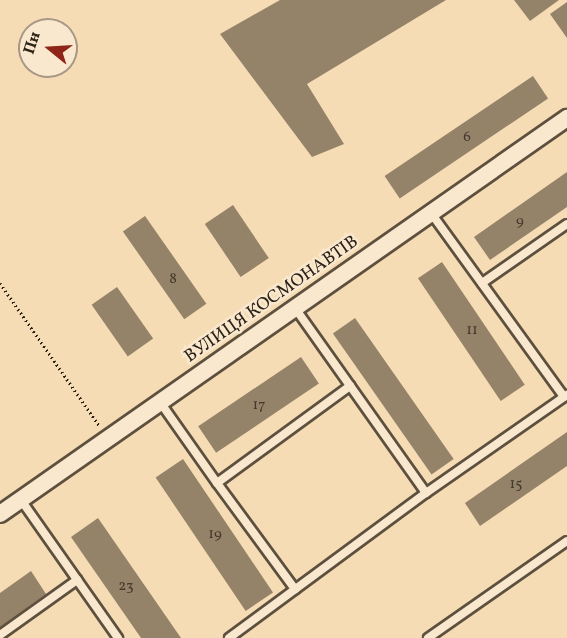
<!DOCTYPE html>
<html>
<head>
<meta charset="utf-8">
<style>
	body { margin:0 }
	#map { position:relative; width:567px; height:638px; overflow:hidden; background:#f6dcb4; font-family:Vollkorn,serif }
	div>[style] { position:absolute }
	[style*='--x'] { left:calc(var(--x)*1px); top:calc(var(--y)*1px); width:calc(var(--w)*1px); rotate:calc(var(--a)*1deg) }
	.building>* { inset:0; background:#948269; transform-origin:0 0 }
	.path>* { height:3px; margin-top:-1.5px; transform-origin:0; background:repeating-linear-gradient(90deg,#2a2117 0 1.5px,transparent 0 4.5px) }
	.roads { filter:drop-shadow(2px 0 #5d503e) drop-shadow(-2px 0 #5d503e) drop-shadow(0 2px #5d503e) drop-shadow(0 -2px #5d503e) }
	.lane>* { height:8px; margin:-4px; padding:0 4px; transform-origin:4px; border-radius:4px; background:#f9e8ce }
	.street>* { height:16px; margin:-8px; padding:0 8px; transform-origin:8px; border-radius:8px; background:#f9e8ce }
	span { translate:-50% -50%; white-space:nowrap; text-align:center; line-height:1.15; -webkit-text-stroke:5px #f9e8ce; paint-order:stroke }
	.number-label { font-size:15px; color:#44392c }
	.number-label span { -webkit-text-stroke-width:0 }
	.street-label { font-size:18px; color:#2a2117 }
	.north { position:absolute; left:18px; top:18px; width:60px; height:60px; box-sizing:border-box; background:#f9e8ce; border:2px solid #a69885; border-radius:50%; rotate:288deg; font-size:16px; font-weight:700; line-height:24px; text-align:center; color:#2a2117 }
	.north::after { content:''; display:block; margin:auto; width:21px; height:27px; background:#8f2418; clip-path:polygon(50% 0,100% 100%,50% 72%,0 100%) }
</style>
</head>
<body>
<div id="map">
	<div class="building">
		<div style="clip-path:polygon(280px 0,446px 0,307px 84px,344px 144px,312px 157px,220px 34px)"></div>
		<div style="clip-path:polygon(514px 0,559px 0,530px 21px)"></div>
		<div style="clip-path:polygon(567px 2px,567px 38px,550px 14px)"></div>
		<div style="left:533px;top:76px;width:27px;height:179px;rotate:56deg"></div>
		<div style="clip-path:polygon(567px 172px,567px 207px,490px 260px,474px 237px)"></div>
		<div style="left:233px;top:205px;width:64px;height:34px;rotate:56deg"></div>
		<div style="left:145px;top:216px;width:107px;height:27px;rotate:55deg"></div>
		<div style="left:442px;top:262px;width:148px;height:29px;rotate:56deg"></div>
		<div style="left:117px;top:287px;width:63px;height:31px;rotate:55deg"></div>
		<div style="left:355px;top:318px;width:172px;height:27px;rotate:55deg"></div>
		<div style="left:301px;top:357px;width:32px;height:124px;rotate:56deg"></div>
		<div style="clip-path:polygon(567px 432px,567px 466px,480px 526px,465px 503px)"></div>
		<div style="left:183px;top:459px;width:161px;height:33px;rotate:56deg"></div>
		<div style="clip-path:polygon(98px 518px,181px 638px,141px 638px,71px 537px)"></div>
		<div style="clip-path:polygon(31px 571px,46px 594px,0 627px,0 593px)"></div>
	</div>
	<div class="path">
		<div style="--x:0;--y:283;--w:175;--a:55.2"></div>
	</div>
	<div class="roads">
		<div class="lane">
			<div style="--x:431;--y:213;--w:227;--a:54.1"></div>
			<div style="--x:482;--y:283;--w:103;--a:-34.8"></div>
			<div style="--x:160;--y:402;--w:99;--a:54.9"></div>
			<div style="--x:217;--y:483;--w:165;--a:-36.1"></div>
			<div style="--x:217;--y:483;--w:132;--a:53.7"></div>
			<div style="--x:426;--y:493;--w:172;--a:-34.8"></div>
			<div style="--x:21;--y:500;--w:169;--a:54.9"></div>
			<div style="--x:0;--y:635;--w:95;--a:-35.5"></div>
			<div style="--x:229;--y:638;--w:245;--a:-36.4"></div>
			<div style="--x:426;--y:493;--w:227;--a:-125.3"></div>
			<div style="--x:428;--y:638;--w:169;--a:-34.9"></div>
		</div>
		<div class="street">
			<div style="--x:0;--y:514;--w:692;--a:-34.93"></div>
		</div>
	</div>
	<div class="number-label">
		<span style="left:467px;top:138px">6</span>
		<span style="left:520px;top:222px">9</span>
		<span style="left:173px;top:280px">8</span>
		<span style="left:472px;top:331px">11</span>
		<span style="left:259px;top:406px">17</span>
		<span style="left:516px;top:485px">15</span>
		<span style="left:215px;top:535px">19</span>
		<span style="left:126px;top:587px">23</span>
	</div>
	<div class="street-label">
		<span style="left:272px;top:300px;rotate:-35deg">ВУЛИЦЯ КОСМОНАВТІВ</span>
	</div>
	<div class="north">Пн</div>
</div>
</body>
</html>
